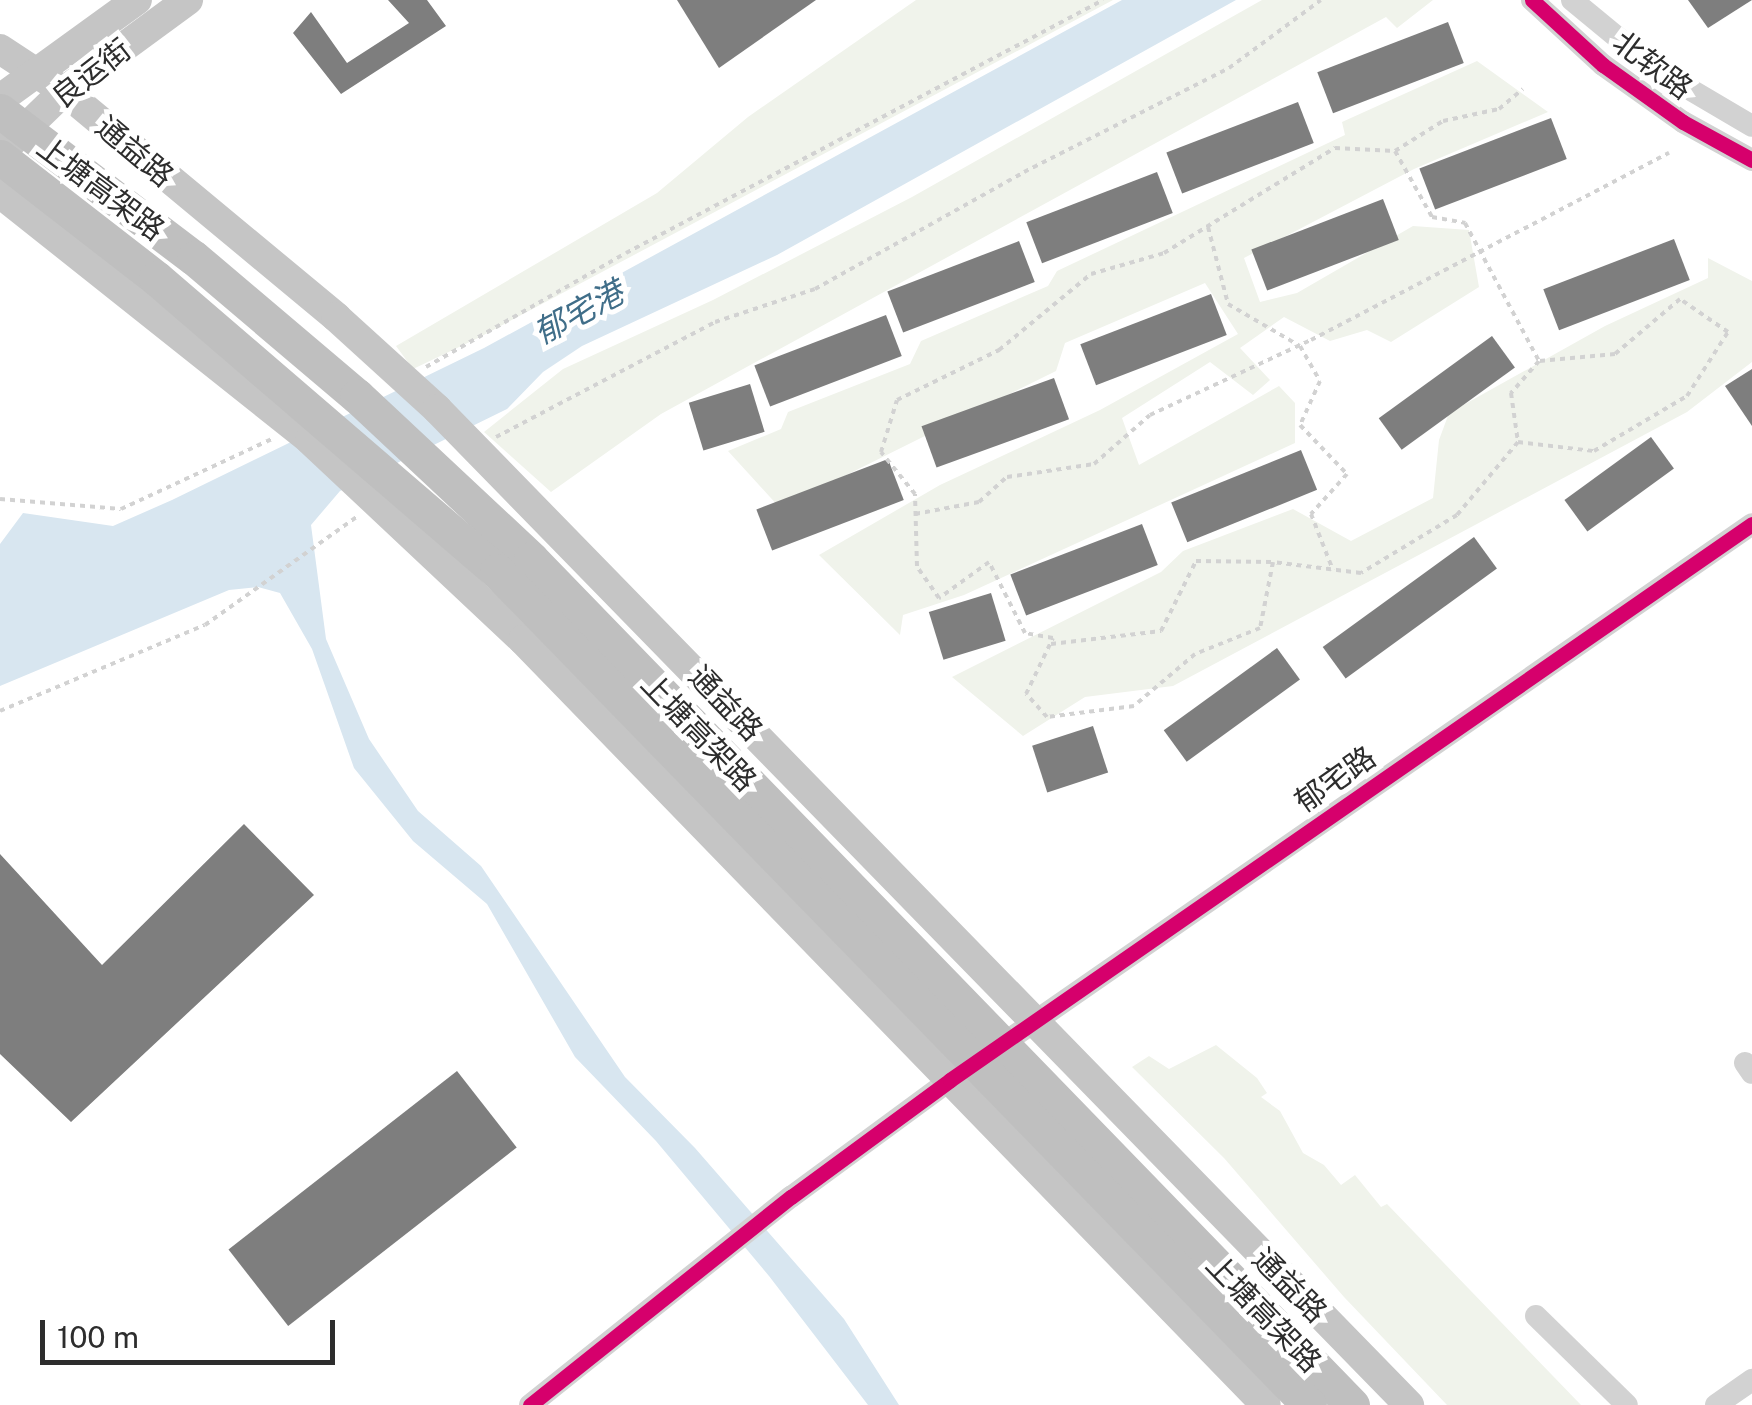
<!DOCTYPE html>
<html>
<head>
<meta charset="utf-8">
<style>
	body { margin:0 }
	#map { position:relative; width:1752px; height:1405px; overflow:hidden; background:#fff; font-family:"Public Sans","Noto Sans SC",sans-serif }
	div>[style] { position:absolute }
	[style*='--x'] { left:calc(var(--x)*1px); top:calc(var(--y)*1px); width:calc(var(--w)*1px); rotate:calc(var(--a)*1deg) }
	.green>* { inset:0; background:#f0f3eb }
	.water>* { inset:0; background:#d8e6f0 }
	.building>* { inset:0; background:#7e7e7e; transform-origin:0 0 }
	.path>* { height:4px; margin-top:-2px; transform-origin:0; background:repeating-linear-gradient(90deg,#d2d2d2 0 5px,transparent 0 10px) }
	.minor>* { height:22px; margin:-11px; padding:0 11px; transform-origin:11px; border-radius:11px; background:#d2d2d2 }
	.major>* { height:30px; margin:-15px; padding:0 15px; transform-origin:15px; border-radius:15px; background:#c5c5c5 }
	.highway>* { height:35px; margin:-17.5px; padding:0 17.5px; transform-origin:17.5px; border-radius:17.5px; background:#bfbfbf }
	.cycleway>* { height:15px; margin:-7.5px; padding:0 7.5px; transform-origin:7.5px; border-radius:7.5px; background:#d6006c }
	span { translate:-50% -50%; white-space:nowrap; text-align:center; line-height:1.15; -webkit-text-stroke:10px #fff; paint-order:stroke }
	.street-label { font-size:30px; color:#2d2d2d }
	.water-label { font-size:32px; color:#406e89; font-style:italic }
	.scale { position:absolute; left:40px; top:1320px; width:295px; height:45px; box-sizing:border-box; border:5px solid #2d2d2d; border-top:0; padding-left:12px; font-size:30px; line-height:35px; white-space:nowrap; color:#2d2d2d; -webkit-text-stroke:8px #fff; paint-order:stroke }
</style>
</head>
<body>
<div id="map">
	<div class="green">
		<div style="clip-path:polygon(916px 0,1113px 0,478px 338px,413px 369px,396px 346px,657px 193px,748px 117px)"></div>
		<div style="clip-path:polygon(1262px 0,1433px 0,1397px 28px,1386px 17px,661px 414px,551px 492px,484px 432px,563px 369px,713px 300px,912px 197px)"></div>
		<div style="clip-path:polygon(1477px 61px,1548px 112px,1414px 169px,1244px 258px,1260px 302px,1297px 293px,1413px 226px,1469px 230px,1479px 287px,1391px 342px,1367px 330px,1330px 341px,1284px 317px,1240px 348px,1270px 380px,1253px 395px,1210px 362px,1122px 418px,1139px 465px,1279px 386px,1295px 403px,1295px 443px,964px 595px,903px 615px,900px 635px,819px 555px,940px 485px,1100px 410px,1238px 334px,1205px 283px,1065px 343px,1056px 371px,780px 508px,728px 451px,781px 429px,788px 412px,910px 364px,921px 341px,1048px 286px,1057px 271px,1345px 135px,1342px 122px)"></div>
		<div style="clip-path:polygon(1708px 258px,1752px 281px,1752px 362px,1687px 412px,1173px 686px,1085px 697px,1023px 736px,952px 677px,1161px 572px,1183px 551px,1293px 509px,1351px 541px,1433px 498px,1439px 440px,1449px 413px,1605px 326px,1708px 278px)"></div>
		<div style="clip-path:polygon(1216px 1045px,1257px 1078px,1267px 1093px,1261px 1097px,1280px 1111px,1303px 1153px,1324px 1165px,1341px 1185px,1355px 1175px,1381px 1207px,1387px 1204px,1581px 1405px,1447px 1405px,1344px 1297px,1224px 1158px,1132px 1067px,1149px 1056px,1169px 1069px)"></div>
	</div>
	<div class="water">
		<div style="clip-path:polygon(1122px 0,1236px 0,777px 255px,582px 346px,543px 372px,507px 409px,340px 491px,311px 525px,326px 639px,369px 739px,418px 811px,481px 866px,625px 1077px,695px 1148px,844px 1319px,899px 1405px,868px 1405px,769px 1276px,656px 1141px,575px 1057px,487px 904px,413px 841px,354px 768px,312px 649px,280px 593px,258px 587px,229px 590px,0 686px,0 544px,23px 513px,113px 526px,172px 500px,484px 348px)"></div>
	</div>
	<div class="building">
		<div style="clip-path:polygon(388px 0,427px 0,446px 26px,341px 94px,293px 33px,311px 12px,347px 63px,409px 23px)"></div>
		<div style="clip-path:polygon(677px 0,816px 0,719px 68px)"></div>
		<div style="clip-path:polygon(1688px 0,1752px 0,1708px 28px)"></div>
		<div style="left:1448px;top:22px;width:44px;height:140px;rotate:69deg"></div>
		<div style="left:1298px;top:102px;width:44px;height:141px;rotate:69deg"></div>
		<div style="left:1551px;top:118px;width:44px;height:141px;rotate:69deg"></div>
		<div style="left:1157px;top:172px;width:44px;height:140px;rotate:69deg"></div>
		<div style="left:1383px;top:199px;width:44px;height:141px;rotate:69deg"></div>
		<div style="left:1674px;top:239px;width:44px;height:140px;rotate:69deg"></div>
		<div style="left:1019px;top:241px;width:44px;height:141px;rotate:69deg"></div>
		<div style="left:1211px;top:294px;width:44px;height:140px;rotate:69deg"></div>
		<div style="left:886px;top:315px;width:44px;height:141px;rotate:69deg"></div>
		<div style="left:1492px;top:336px;width:39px;height:140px;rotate:54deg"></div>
		<div style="clip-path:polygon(1752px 369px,1752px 426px,1725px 386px)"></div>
		<div style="left:1054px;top:378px;width:44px;height:141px;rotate:70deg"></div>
		<div style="left:750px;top:384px;width:50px;height:64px;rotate:73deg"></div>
		<div style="left:1651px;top:437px;width:39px;height:107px;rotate:54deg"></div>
		<div style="left:1301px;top:450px;width:43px;height:140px;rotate:68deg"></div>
		<div style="left:888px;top:459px;width:44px;height:141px;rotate:69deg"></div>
		<div style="left:1142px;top:524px;width:44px;height:141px;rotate:69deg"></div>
		<div style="left:1474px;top:537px;width:39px;height:187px;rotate:54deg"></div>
		<div style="left:991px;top:593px;width:50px;height:65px;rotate:73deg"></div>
		<div style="left:1277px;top:648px;width:39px;height:140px;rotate:54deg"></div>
		<div style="left:1093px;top:726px;width:49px;height:64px;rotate:72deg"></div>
		<div style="clip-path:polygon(244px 824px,314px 895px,71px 1122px,0 1054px,0 854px,102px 965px)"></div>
		<div style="left:457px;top:1071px;width:97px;height:290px;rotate:52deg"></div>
	</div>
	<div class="path">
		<div style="--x:1335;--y:148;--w:60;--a:2.9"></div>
		<div style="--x:1395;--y:151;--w:76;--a:60.7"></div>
		<div style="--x:1432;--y:217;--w:34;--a:10"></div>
		<div style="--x:1465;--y:223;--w:157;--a:61.8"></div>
		<div style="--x:1539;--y:361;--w:43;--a:131.2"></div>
		<div style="--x:1511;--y:393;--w:49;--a:81.9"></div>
		<div style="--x:1518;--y:442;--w:95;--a:129.9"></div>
		<div style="--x:1457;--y:515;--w:112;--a:148.9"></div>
		<div style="--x:1361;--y:573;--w:89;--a:-172.9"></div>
		<div style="--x:1273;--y:562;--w:67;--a:101.1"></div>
		<div style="--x:1260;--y:628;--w:70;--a:158.2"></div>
		<div style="--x:1195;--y:654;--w:80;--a:139.6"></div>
		<div style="--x:1134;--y:706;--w:88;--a:172.8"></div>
		<div style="--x:1047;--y:717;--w:31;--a:-132"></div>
		<div style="--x:1026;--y:694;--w:62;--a:-64.3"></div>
		<div style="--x:1053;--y:638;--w:28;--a:-170"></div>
		<div style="--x:1025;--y:633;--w:80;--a:-116.9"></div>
		<div style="--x:989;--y:562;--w:62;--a:144.2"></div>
		<div style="--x:939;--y:598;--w:39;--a:-125"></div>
		<div style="--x:917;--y:566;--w:72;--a:-91.6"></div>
		<div style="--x:915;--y:494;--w:54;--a:-129"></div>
		<div style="--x:881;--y:452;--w:54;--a:-72.9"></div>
		<div style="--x:897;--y:400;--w:114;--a:-26.1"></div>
		<div style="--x:999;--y:350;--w:119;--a:-39.6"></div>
		<div style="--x:1091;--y:274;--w:76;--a:-16"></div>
		<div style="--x:1164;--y:253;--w:201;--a:-31.6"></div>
		<div style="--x:1395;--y:151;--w:57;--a:-32"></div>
		<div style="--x:1443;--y:121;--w:57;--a:-12.1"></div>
		<div style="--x:1499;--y:109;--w:31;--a:-40"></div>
		<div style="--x:1208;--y:227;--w:80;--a:75.4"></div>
		<div style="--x:1228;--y:304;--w:83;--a:30.3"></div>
		<div style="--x:1300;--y:346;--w:40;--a:60.3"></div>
		<div style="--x:1320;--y:381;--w:48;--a:114.4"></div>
		<div style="--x:1300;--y:425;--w:68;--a:46.2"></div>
		<div style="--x:1347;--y:474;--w:54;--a:132"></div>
		<div style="--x:1311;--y:514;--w:60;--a:68.6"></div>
		<div style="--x:426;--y:367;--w:230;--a:-29.7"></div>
		<div style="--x:626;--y:253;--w:540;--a:-27.94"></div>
		<div style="--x:496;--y:437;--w:247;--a:-27.7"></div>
		<div style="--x:715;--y:322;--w:105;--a:-18.3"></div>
		<div style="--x:815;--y:289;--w:240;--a:-29.2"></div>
		<div style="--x:1024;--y:172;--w:230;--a:-26.9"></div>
		<div style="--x:1229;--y:68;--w:114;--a:-36.5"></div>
		<div style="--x:1518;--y:442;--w:77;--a:6.8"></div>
		<div style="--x:1594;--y:451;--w:108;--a:-30.6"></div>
		<div style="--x:1687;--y:396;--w:76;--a:-57.4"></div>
		<div style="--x:1728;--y:332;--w:58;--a:-145.5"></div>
		<div style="--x:1680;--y:299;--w:85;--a:139.8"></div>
		<div style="--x:1615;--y:354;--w:76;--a:174.7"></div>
		<div style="--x:0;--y:499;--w:121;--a:4.7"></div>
		<div style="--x:121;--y:509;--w:166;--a:-24.9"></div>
		<div style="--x:915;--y:514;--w:65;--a:-10.6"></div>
		<div style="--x:979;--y:502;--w:38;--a:-42"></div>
		<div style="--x:1007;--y:477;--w:88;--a:-8.5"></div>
		<div style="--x:1094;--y:464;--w:74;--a:-41.2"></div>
		<div style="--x:1150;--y:415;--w:178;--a:-25"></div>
		<div style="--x:1311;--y:340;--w:404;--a:-27.6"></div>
		<div style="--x:1051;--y:644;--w:111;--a:-6.7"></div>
		<div style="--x:1161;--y:631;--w:78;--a:-63.4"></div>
		<div style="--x:1196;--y:561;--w:76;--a:0.8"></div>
		<div style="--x:0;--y:711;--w:222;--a:-22.8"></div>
		<div style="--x:205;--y:625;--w:188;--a:-35.5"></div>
	</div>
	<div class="minor">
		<div style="--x:1532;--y:0;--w:96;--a:42.5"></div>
		<div style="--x:1603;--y:65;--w:98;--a:35.5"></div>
		<div style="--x:1683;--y:122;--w:79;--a:28.8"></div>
		<div style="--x:1572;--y:0;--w:110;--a:39.5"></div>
		<div style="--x:1657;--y:70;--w:110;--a:30.5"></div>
		<div style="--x:991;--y:1052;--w:926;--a:-34.75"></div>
		<div style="--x:1745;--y:1063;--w:12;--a:55"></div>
		<div style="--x:1536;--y:1316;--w:127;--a:44.4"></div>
		<div style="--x:530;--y:1405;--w:334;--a:-38.6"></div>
		<div style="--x:791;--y:1197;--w:210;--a:-36.3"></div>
		<div style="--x:1716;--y:1405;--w:44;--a:-34.8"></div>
	</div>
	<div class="major">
		<div style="--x:0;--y:49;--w:77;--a:33.3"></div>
		<div style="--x:64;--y:91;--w:354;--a:39.7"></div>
		<div style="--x:336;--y:317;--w:137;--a:42.3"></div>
		<div style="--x:437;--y:409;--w:1392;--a:45.7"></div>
		<div style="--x:0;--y:99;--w:169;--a:-35.9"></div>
		<div style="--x:0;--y:153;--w:89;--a:-44.1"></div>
		<div style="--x:64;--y:91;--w:154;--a:-36.3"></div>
		<div style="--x:0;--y:193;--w:396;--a:38.5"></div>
		<div style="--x:310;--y:440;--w:292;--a:43.2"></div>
		<div style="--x:523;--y:640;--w:1066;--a:45.84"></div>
	</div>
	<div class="highway">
		<div style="--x:0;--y:111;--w:243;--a:37.2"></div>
		<div style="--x:194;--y:258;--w:214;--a:40.3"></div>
		<div style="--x:357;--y:396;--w:238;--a:43.1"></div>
		<div style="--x:531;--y:559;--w:1179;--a:45.86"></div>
		<div style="--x:0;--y:157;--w:197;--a:37.8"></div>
		<div style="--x:156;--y:278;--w:450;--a:40.7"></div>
		<div style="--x:497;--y:571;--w:1164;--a:45.77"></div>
	</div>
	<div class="cycleway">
		<div style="--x:1532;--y:0;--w:96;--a:42.5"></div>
		<div style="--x:1603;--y:65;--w:98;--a:35.5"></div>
		<div style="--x:1683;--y:122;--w:79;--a:28.8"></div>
		<div style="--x:530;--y:1405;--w:334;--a:-38.6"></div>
		<div style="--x:791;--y:1197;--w:197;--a:-36.3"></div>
		<div style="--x:950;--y:1080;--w:976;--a:-34.73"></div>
	</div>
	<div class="street-label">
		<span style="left:1653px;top:65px;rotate:37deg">北软路</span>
		<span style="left:91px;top:73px;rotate:-38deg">良运街</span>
		<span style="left:135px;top:151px;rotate:40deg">通益路</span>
		<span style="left:101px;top:188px;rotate:37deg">上塘高架路</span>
		<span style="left:726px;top:703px;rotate:46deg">通益路</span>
		<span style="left:699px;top:732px;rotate:46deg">上塘高架路</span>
		<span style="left:1335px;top:779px;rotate:-35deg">郁宅路</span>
		<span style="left:1290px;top:1285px;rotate:45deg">通益路</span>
		<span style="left:1264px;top:1313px;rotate:46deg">上塘高架路</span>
	</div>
	<div class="water-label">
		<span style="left:579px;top:313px;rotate:-28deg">郁宅港</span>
	</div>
	<div class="scale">100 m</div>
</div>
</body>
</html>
